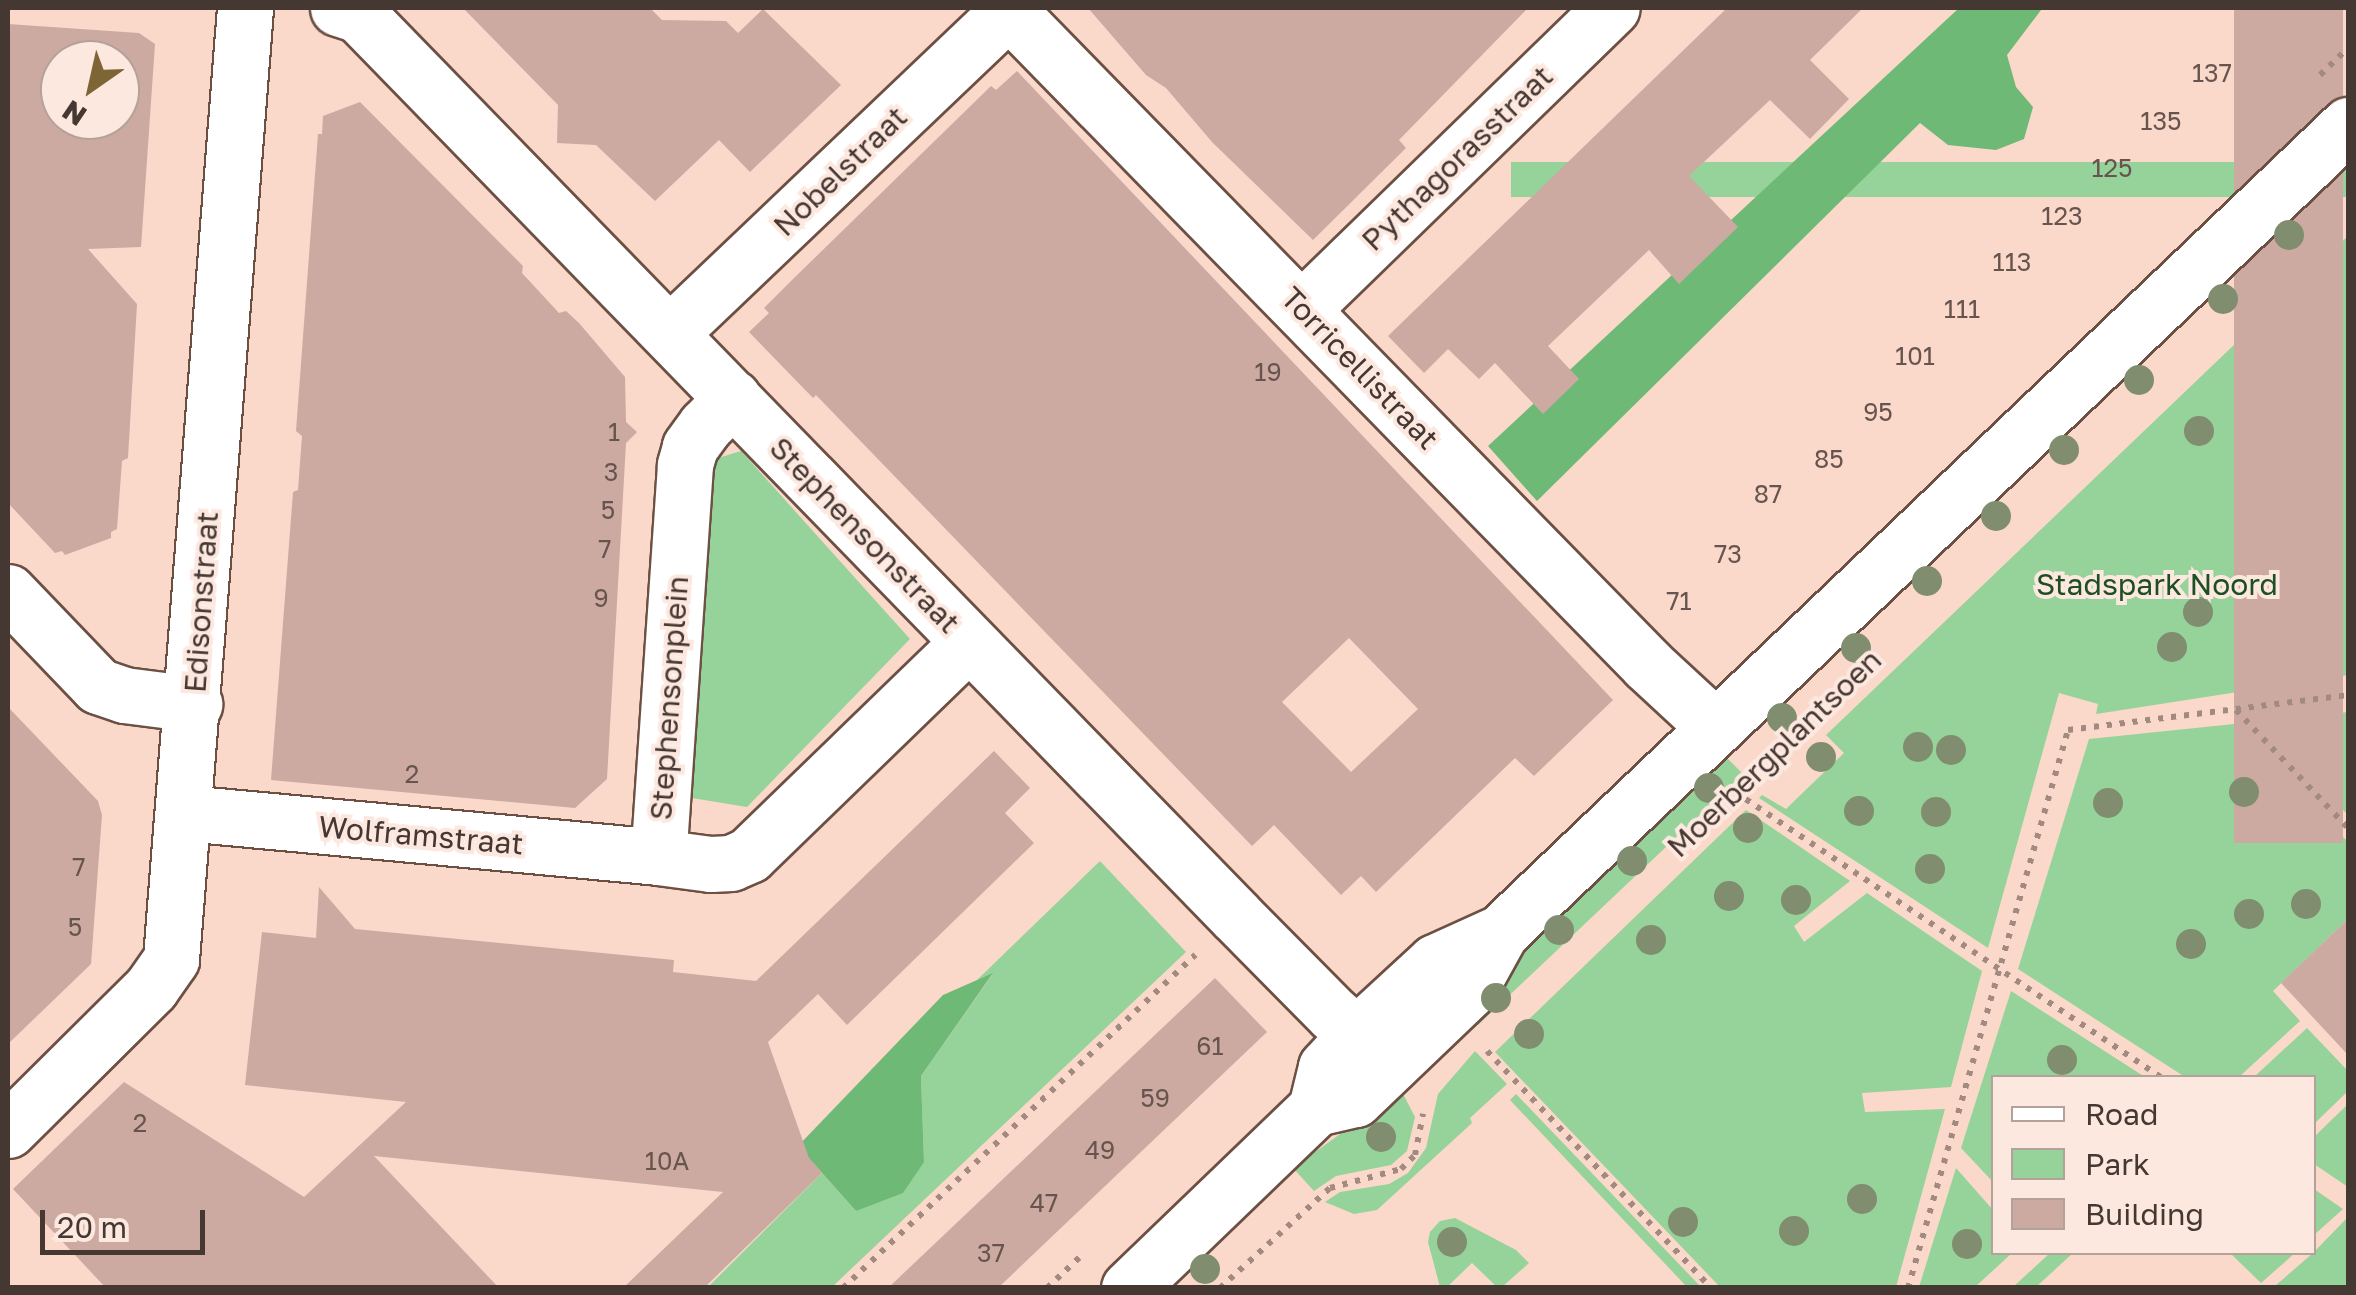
<!DOCTYPE html>
<html>
<head>
<meta charset="utf-8">
<style>
	body { margin:0 }
	#map { position:relative; width:2356px; height:1295px; overflow:hidden; background:#fad8ca; font-family:"Golos Text",sans-serif }
	div>[style] { position:absolute }
	[style*='--x'] { left:calc(var(--x)*1px); top:calc(var(--y)*1px); width:calc(var(--w)*1px); rotate:calc(var(--a)*1deg) }
	.green>* { inset:0; background:#95d39a; transform-origin:0 0 }
	.forest>* { inset:0; background:#6fb976 }
	.building>* { inset:0; background:#ccaaa1; transform-origin:0 0 }
	.path>* { height:6px; margin-top:-3px; transform-origin:0; background:repeating-linear-gradient(90deg,#a28a80 0 5px,transparent 0 13px) }
	.roads { filter:drop-shadow(2px 0 #6c5044) drop-shadow(-2px 0 #6c5044) drop-shadow(0 2px #6c5044) drop-shadow(0 -2px #6c5044) }
	.minor>* { height:55px; margin:-27.5px; padding:0 27.5px; transform-origin:27.5px; border-radius:27.5px; background:#fff }
	.tertiary>* { height:55px; margin:-27.5px; padding:0 27.5px; transform-origin:27.5px; border-radius:27.5px; background:#fff }
	.trees>* { width:30px; height:30px; margin:-15px; border-radius:50%; background:#808d6e }
	span { translate:-50% -50%; white-space:nowrap; text-align:center; line-height:1.15; -webkit-text-stroke:8px #fde8e0; paint-order:stroke }
	.number-label { font-size:25px; color:#67544e }
	.number-label span { -webkit-text-stroke-width:0 }
	.street-label { font-size:30px; color:#453832 }
	.park-label { font-size:30px; color:#1c5023 }
	.frame { position:absolute; inset:0; border:10px solid #453832; pointer-events:none }
	.legend { position:absolute; left:1991px; top:1075px; width:325px; height:180px; box-sizing:border-box; background:#fde8e0; border:2px solid #b3a29a; margin:0; padding:12px 18px; list-style:none; font-size:30px; color:#453832 }
	.legend li { display:flex; align-items:center; gap:20px; height:50px }
	.legend b { width:50px; border:2px solid #b3a29a }
	.north { position:absolute; left:40px; top:40px; width:100px; height:100px; box-sizing:border-box; background:#fde8e0; border:2px solid #b3a29a; border-radius:50%; rotate:214deg; font-size:28px; font-weight:700; line-height:40px; text-align:center; color:#453832 }
	.north::after { content:''; display:block; margin:auto; width:35px; height:45px; background:#7d6536; clip-path:polygon(50% 0,100% 100%,50% 72%,0 100%) }
	.scale { position:absolute; left:40px; top:1210px; width:165px; height:45px; box-sizing:border-box; border:5px solid #453832; border-top:0; padding-left:12px; font-size:30px; line-height:35px; white-space:nowrap; color:#453832; -webkit-text-stroke:8px #fde8e0; paint-order:stroke }
</style>
</head>
<body>
<div id="map">
	<div class="green">
		<div style="left:2348px;top:162px;width:35px;height:837px;rotate:90deg"></div>
		<div style="clip-path:polygon(2348px 236px,2348px 675px,2096px 714px,2098px 704px,2059px 693px,1988px 948px,1759px 798px,1762px 795px,1786px 809px,1844px 753px,1826px 735px)"></div>
		<div style="clip-path:polygon(741px 451px,910px 639px,747px 807px,686px 797px,702px 463px)"></div>
		<div style="clip-path:polygon(2348px 712px,2348px 815px,2259px 722px)"></div>
		<div style="clip-path:polygon(2234px 724px,2348px 842px,2348px 919px,2273px 991px,2300px 1021px,2239px 1077px,2185px 1077px,2018px 969px,2089px 739px)"></div>
		<div style="clip-path:polygon(1725px 756px,1743px 774px,1478px 1025px,1467px 1014px,1540px 932px)"></div>
		<div style="clip-path:polygon(1746px 810px,1850px 881px,1794px 926px,1804px 942px,1867px 893px,1982px 971px,1951px 1087px,1862px 1093px,1865px 1112px,1945px 1109px,1896px 1287px,1720px 1287px,1495px 1052px)"></div>
		<div style="clip-path:polygon(1100px 861px,1186px 952px,832px 1287px,707px 1288px,822px 1173px,856px 1211px,924px 1162px,921px 1076px,992px 975px,976px 981px)"></div>
		<div style="clip-path:polygon(2011px 991px,2145px 1077px,1994px 1078px,1993px 1182px,1961px 1148px)"></div>
		<div style="clip-path:polygon(2307px 1028px,2348px 1071px,2348px 1091px,2314px 1124px,2314px 1078px,2254px 1077px)"></div>
		<div style="clip-path:polygon(1475px 1051px,1507px 1084px,1470px 1118px,1472px 1123px,1377px 1210px,1354px 1214px,1325px 1202px,1340px 1192px,1389px 1184px,1408px 1173px,1426px 1148px,1438px 1094px)"></div>
		<div style="clip-path:polygon(1401px 1090px,1415px 1117px,1407px 1151px,1391px 1165px,1336px 1176px,1314px 1191px,1293px 1168px)"></div>
		<div style="clip-path:polygon(1516px 1094px,1701px 1287px,1687px 1287px,1510px 1100px)"></div>
		<div style="clip-path:polygon(2348px 1104px,2348px 1187px,2314px 1164px,2314px 1137px)"></div>
		<div style="clip-path:polygon(1956px 1168px,1993px 1210px,1994px 1252px,2012px 1253px,1975px 1287px,1919px 1287px)"></div>
		<div style="clip-path:polygon(2314px 1189px,2343px 1209px,2314px 1235px)"></div>
		<div style="clip-path:polygon(2348px 1217px,2348px 1287px,2274px 1287px,2314px 1252px)"></div>
		<div style="clip-path:polygon(1455px 1218px,1516px 1250px,1529px 1263px,1502px 1287px,1497px 1287px,1472px 1263px,1447px 1287px,1440px 1287px,1428px 1242px,1430px 1232px,1440px 1221px)"></div>
		<div style="clip-path:polygon(2050px 1253px,2073px 1253px,2036px 1287px,2013px 1287px)"></div>
		<div style="clip-path:polygon(2230px 1253px,2295px 1253px,2261px 1283px)"></div>
	</div>
	<div class="forest">
		<div style="clip-path:polygon(1959px 8px,2041px 10px,2007px 55px,2016px 87px,2033px 107px,2024px 139px,1996px 150px,1948px 145px,1920px 123px,1537px 501px,1488px 446px)"></div>
		<div style="clip-path:polygon(993px 973px,921px 1076px,924px 1162px,903px 1193px,856px 1211px,798px 1146px,943px 995px)"></div>
	</div>
	<div class="building">
		<div style="clip-path:polygon(463px 8px,650px 8px,662px 20px,726px 21px,738px 33px,763px 9px,841px 85px,750px 172px,719px 140px,655px 201px,596px 145px,557px 143px,558px 105px)"></div>
		<div style="clip-path:polygon(1088px 8px,1528px 8px,1399px 140px,1406px 148px,1313px 240px,1212px 142px,1166px 88px,1146px 75px)"></div>
		<div style="clip-path:polygon(1727px 8px,1863px 8px,1810px 60px,1849px 99px,1810px 139px,1770px 100px,1689px 176px,1738px 227px,1679px 284px,1649px 250px,1548px 346px,1579px 379px,1543px 414px,1495px 363px,1479px 379px,1448px 349px,1424px 373px,1388px 336px)"></div>
		<div style="left:2234px;top:8px;width:109px;height:835px"></div>
		<div style="clip-path:polygon(evenodd,8px 24px,139px 33px,155px 44px,141px 247px,88px 249px,137px 304px,128px 458px,122px 461px,117px 529px,111px 532px,111px 538px,65px 555px,62px 551px,55px 553px,8px 503px,8px 24px,60px 60px,120px 60px,120px 120px,60px 120px,60px 60px)"></div>
		<div style="clip-path:polygon(evenodd,1017px 71px,1613px 700px,1534px 776px,1515px 758px,1376px 892px,1361px 876px,1341px 895px,1274px 825px,1252px 846px,816px 395px,813px 398px,749px 332px,769px 313px,764px 308px,792px 280px,991px 86px,996px 90px,1017px 71px,1349px 638px,1418px 709px,1351px 772px,1282px 702px,1349px 638px)"></div>
		<div style="clip-path:polygon(360px 102px,523px 266px,522px 273px,559px 313px,566px 311px,579px 323px,625px 377px,626px 422px,637px 432px,626px 443px,607px 779px,575px 808px,271px 780px,293px 492px,298px 490px,302px 436px,296px 431px,318px 134px,322px 134px,323px 116px)"></div>
		<div style="clip-path:polygon(8px 707px,98px 801px,102px 815px,91px 964px,8px 1044px)"></div>
		<div style="clip-path:polygon(994px 751px,1030px 788px,1005px 813px,1034px 843px,847px 1025px,818px 994px,768px 1042px,809px 1158px,822px 1173px,704px 1288px,623px 1288px,723px 1192px,374px 1156px,499px 1288px,106px 1288px,13px 1189px,124px 1082px,304px 1197px,406px 1102px,245px 1085px,262px 932px,316px 938px,319px 887px,355px 929px,674px 960px,673px 972px,756px 981px)"></div>
		<div style="clip-path:polygon(2348px 919px,2348px 1055px,2281px 983px)"></div>
		<div style="clip-path:polygon(1215px 978px,1267px 1032px,998px 1288px,888px 1288px)"></div>
	</div>
	<div class="path">
		<div style="--x:2320;--y:75;--w:39;--a:-44"></div>
		<div style="--x:2236;--y:710;--w:163;--a:46.5"></div>
		<div style="--x:1735;--y:792;--w:514;--a:33.81"></div>
		<div style="--x:1487;--y:1051;--w:326;--a:46.6"></div>
		<div style="--x:843;--y:1288;--w:485;--a:-43.4"></div>
		<div style="--x:1047;--y:1288;--w:47;--a:-43.3"></div>
		<div style="--x:1220;--y:1288;--w:149;--a:-42.3"></div>
		<div style="--x:1330;--y:1188;--w:73;--a:-15"></div>
		<div style="--x:1401;--y:1169;--w:20;--a:-45"></div>
		<div style="--x:1415;--y:1155;--w:42;--a:-79"></div>
		<div style="--x:1908;--y:1288;--w:580;--a:-74"></div>
		<div style="--x:2068;--y:730;--w:282;--a:-7.1"></div>
	</div>
	<div class="roads">
		<div class="minor">
			<div style="--x:338;--y:8;--w:22;--a:18"></div>
			<div style="--x:359;--y:15;--w:1257;--a:45.77"></div>
			<div style="--x:1236;--y:916;--w:138;--a:45.3"></div>
			<div style="--x:1333;--y:1014;--w:77;--a:40.3"></div>
			<div style="--x:1006;--y:8;--w:919;--a:45.66"></div>
			<div style="--x:1648;--y:665;--w:91;--a:42.8"></div>
			<div style="--x:1302;--y:309;--w:432;--a:-44.2"></div>
			<div style="--x:671;--y:332;--w:467;--a:-43.6"></div>
			<div style="--x:733;--y:398;--w:40;--a:135"></div>
			<div style="--x:705;--y:426;--w:26;--a:126"></div>
			<div style="--x:690;--y:447;--w:19;--a:106"></div>
			<div style="--x:685;--y:465;--w:393;--a:93.9"></div>
			<div style="--x:658;--y:857;--w:53;--a:7.5"></div>
			<div style="--x:711;--y:864;--w:20;--a:-3"></div>
			<div style="--x:731;--y:863;--w:20;--a:-24"></div>
			<div style="--x:749;--y:855;--w:305;--a:-44.1"></div>
			<div style="--x:8;--y:592;--w:130;--a:46.2"></div>
			<div style="--x:98;--y:686;--w:28;--a:19"></div>
			<div style="--x:124;--y:695;--w:71;--a:7.3"></div>
			<div style="--x:185;--y:813;--w:475;--a:5.3"></div>
			<div style="--x:8;--y:1130;--w:202;--a:-44.8"></div>
			<div style="--x:151;--y:988;--w:35;--a:-55"></div>
			<div style="--x:171;--y:959;--w:954;--a:-85.55"></div>
		</div>
		<div class="tertiary">
			<div style="--x:1316;--y:1108;--w:42;--a:-76.3"></div>
			<div style="--x:1326;--y:1067;--w:45;--a:-46.8"></div>
			<div style="--x:1357;--y:1034;--w:106;--a:-42.7"></div>
			<div style="--x:1435;--y:962;--w:72;--a:-24.4"></div>
			<div style="--x:1129;--y:1288;--w:260;--a:-43.9"></div>
			<div style="--x:1316;--y:1108;--w:40;--a:-13"></div>
			<div style="--x:1355;--y:1099;--w:158;--a:-43.7"></div>
			<div style="--x:1469;--y:990;--w:66;--a:-61.1"></div>
			<div style="--x:1501;--y:932;--w:1170;--a:-43.61"></div>
		</div>
	</div>
	<div class="trees">
		<div style="left:2289px;top:235px"></div>
		<div style="left:2223px;top:299px"></div>
		<div style="left:2139px;top:380px"></div>
		<div style="left:2199px;top:431px"></div>
		<div style="left:2064px;top:450px"></div>
		<div style="left:1996px;top:516px"></div>
		<div style="left:1927px;top:581px"></div>
		<div style="left:2198px;top:612px"></div>
		<div style="left:2172px;top:647px"></div>
		<div style="left:1856px;top:648px"></div>
		<div style="left:1782px;top:718px"></div>
		<div style="left:1918px;top:747px"></div>
		<div style="left:1951px;top:750px"></div>
		<div style="left:1821px;top:757px"></div>
		<div style="left:1709px;top:788px"></div>
		<div style="left:2244px;top:792px"></div>
		<div style="left:2108px;top:803px"></div>
		<div style="left:1859px;top:811px"></div>
		<div style="left:1936px;top:812px"></div>
		<div style="left:1748px;top:828px"></div>
		<div style="left:1632px;top:861px"></div>
		<div style="left:1930px;top:869px"></div>
		<div style="left:1729px;top:896px"></div>
		<div style="left:1796px;top:900px"></div>
		<div style="left:2306px;top:904px"></div>
		<div style="left:2249px;top:914px"></div>
		<div style="left:1559px;top:930px"></div>
		<div style="left:1651px;top:940px"></div>
		<div style="left:2191px;top:944px"></div>
		<div style="left:1496px;top:998px"></div>
		<div style="left:1529px;top:1034px"></div>
		<div style="left:2062px;top:1060px"></div>
		<div style="left:1381px;top:1137px"></div>
		<div style="left:1862px;top:1199px"></div>
		<div style="left:1683px;top:1222px"></div>
		<div style="left:1794px;top:1231px"></div>
		<div style="left:1452px;top:1242px"></div>
		<div style="left:1967px;top:1244px"></div>
		<div style="left:1205px;top:1269px"></div>
	</div>
	<div class="number-label">
		<span style="left:2212px;top:73px">137</span>
		<span style="left:2161px;top:121px">135</span>
		<span style="left:2112px;top:168px">125</span>
		<span style="left:2062px;top:216px">123</span>
		<span style="left:2012px;top:262px">113</span>
		<span style="left:1962px;top:309px">111</span>
		<span style="left:1915px;top:356px">101</span>
		<span style="left:1268px;top:372px">19</span>
		<span style="left:1878px;top:412px">95</span>
		<span style="left:614px;top:432px">1</span>
		<span style="left:1829px;top:459px">85</span>
		<span style="left:611px;top:472px">3</span>
		<span style="left:1768px;top:494px">87</span>
		<span style="left:608px;top:510px">5</span>
		<span style="left:605px;top:549px">7</span>
		<span style="left:1728px;top:554px">73</span>
		<span style="left:601px;top:598px">9</span>
		<span style="left:1679px;top:601px">71</span>
		<span style="left:412px;top:774px">2</span>
		<span style="left:79px;top:867px">7</span>
		<span style="left:75px;top:927px">5</span>
		<span style="left:1210px;top:1046px">61</span>
		<span style="left:1155px;top:1098px">59</span>
		<span style="left:140px;top:1123px">2</span>
		<span style="left:1100px;top:1150px">49</span>
		<span style="left:667px;top:1161px">10A</span>
		<span style="left:1044px;top:1203px">47</span>
		<span style="left:991px;top:1253px">37</span>
	</div>
	<div class="street-label">
		<span style="left:1457px;top:158px;rotate:-44deg">Pythagorasstraat</span>
		<span style="left:840px;top:171px;rotate:-44deg">Nobelstraat</span>
		<span style="left:1360px;top:368px;rotate:46deg">Torricellistraat</span>
		<span style="left:865px;top:535px;rotate:46deg">Stephensonstraat</span>
		<span style="left:201px;top:602px;rotate:-86deg">Edisonstraat</span>
		<span style="left:669px;top:698px;rotate:-86deg">Stephensonplein</span>
		<span style="left:1774px;top:753px;rotate:-44deg">Moerbergplantsoen</span>
		<span style="left:421px;top:835px;rotate:5deg">Wolframstraat</span>
	</div>
	<div class="park-label">
		<span style="left:2157px;top:584px">Stadspark Noord</span>
	</div>
	<div class="frame"></div>
	<ul class="legend">
	<li><b style="height:12px;background:#fff"></b>Road</li>
	<li><b style="height:28px;background:#95d39a"></b>Park</li>
	<li><b style="height:28px;background:#ccaaa1"></b>Building</li>
	</ul>
	<div class="north">N</div>
	<div class="scale">20 m</div>
</div>
</body>
</html>
